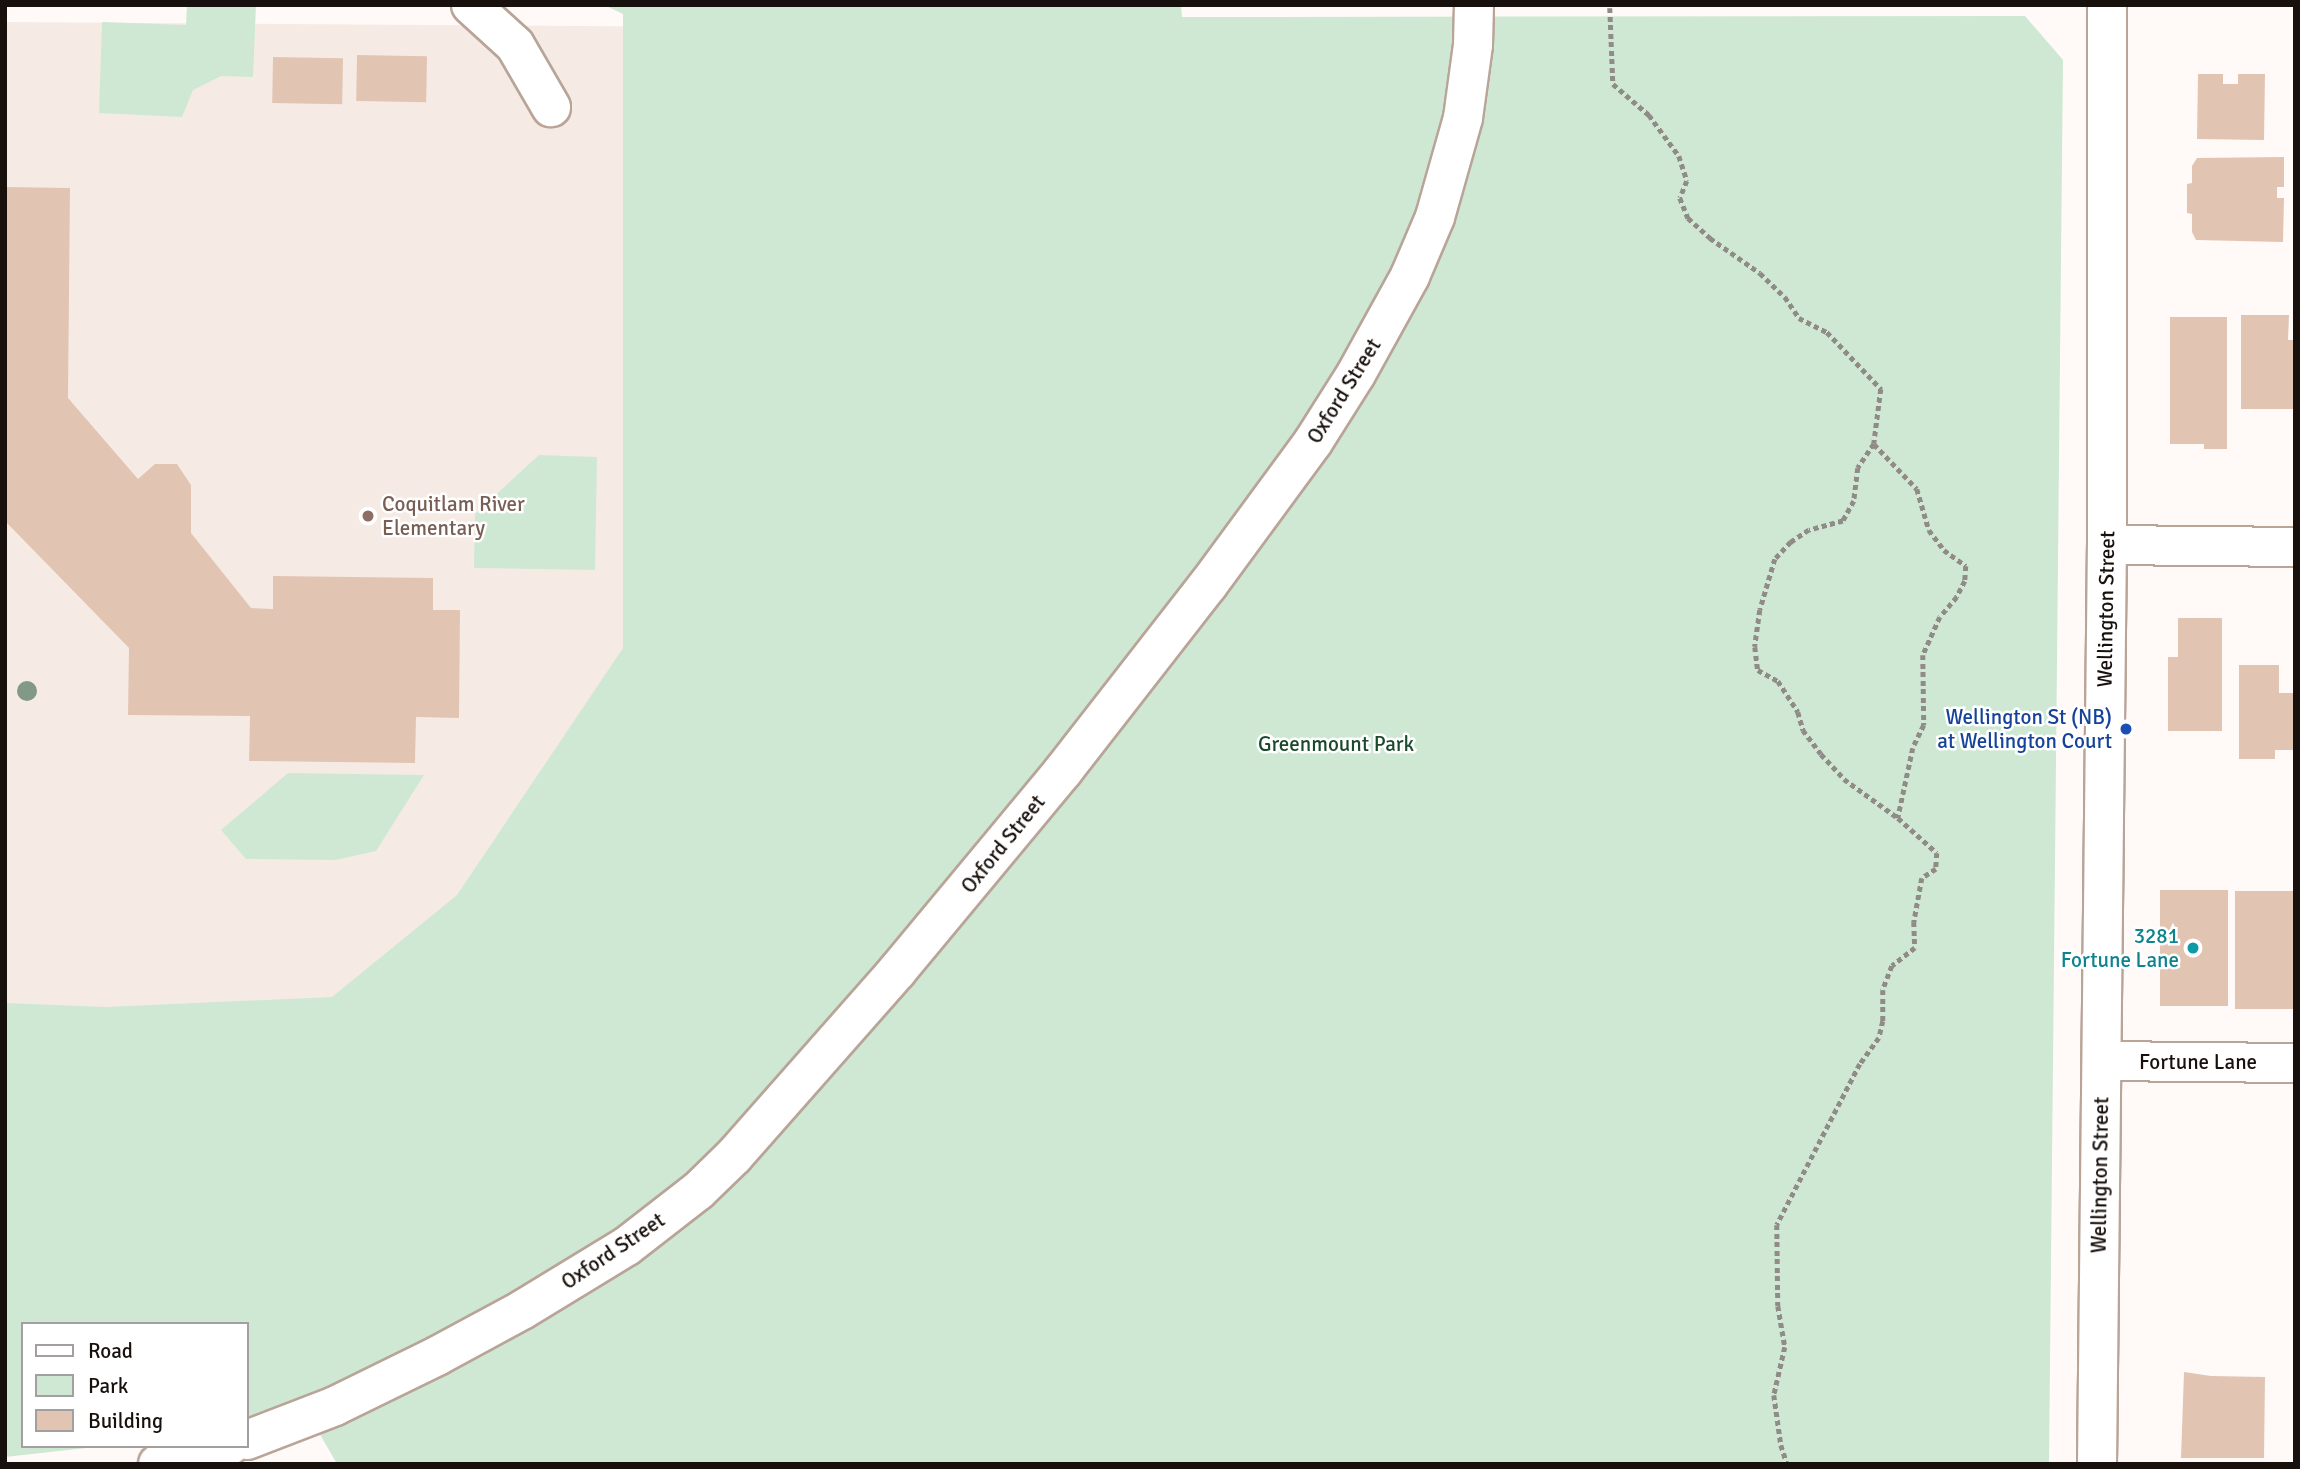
<!DOCTYPE html>
<html>
<head>
<meta charset="utf-8">
<style>
	body { margin:0 }
	#map { position:relative; width:2300px; height:1469px; overflow:hidden; background:#fffaf8; font-family:Signika,sans-serif }
	div>[style] { position:absolute }
	[style*='--x'] { left:calc(var(--x)*1px); top:calc(var(--y)*1px); width:calc(var(--w)*1px); rotate:calc(var(--a)*1deg) }
	.built>* { inset:0; background:#f6ebe4 }
	.green>* { inset:0; background:#cee8d4 }
	.building>* { inset:0; background:#e2c4b3; transform-origin:0 0 }
	.path>* { height:4.5px; margin-top:-2.25px; transform-origin:0; background:repeating-linear-gradient(90deg,#918b88 0 5px,transparent 0 8.5px) }
	.roads { filter:drop-shadow(2px 0 #b9a498) drop-shadow(-2px 0 #b9a498) drop-shadow(0 2px #b9a498) drop-shadow(0 -2px #b9a498) }
	.minor>* { height:38px; margin:-19px; padding:0 19px; transform-origin:19px; border-radius:19px; background:#fff }
	.trees>* { width:20px; height:20px; margin:-10px; border-radius:50%; background:#829987 }
	.dots>* { width:19px; height:19px; translate:-50% -50%; box-sizing:border-box; border:4px solid #fff; border-radius:50% }
	span { translate:-50% -50%; white-space:nowrap; text-align:center; line-height:1.15; -webkit-text-stroke:5px #fff; paint-order:stroke }
	.street-label { font-size:21px; color:#17100c }
	.education-label { font-size:21px; color:#785e54 }
	.left { translate:0 -50%; text-align:left }
	.transit-label { font-size:21px; color:#164399 }
	.right { translate:-100% -50%; text-align:right }
	.park-label { font-size:21px; color:#1b492b }
	.culture-label { font-size:21px; color:#0d838f }
	.frame { position:absolute; inset:0; border:7px solid #17100c; pointer-events:none }
	.legend { position:absolute; left:21px; top:1322px; width:228px; height:126px; box-sizing:border-box; background:#fff; border:2px solid #a29f9e; margin:0; padding:9px 12px; list-style:none; font-size:21px; color:#17100c }
	.legend li { display:flex; align-items:center; gap:14px; height:35px }
	.legend b { width:35px; border:2px solid #a29f9e }
</style>
</head>
<body>
<div id="map">
	<div class="built">
		<div style="clip-path:polygon(5px 22px,731px 27px,742px 438px,413px 1027px,5px 1055px)"></div>
	</div>
	<div class="green">
		<div style="clip-path:polygon(187px 5px,256px 5px,253px 77px,221px 76px,193px 90px,182px 117px,99px 113px,102px 22px,186px 25px)"></div>
		<div style="clip-path:polygon(604px 5px,1181px 5px,1182px 17px,2025px 16px,2063px 60px,2049px 1464px,337px 1464px,299px 1398px,247px 1417px,247px 1324px,23px 1324px,23px 1446px,104px 1446px,5px 1457px,5px 1003px,106px 1007px,332px 997px,457px 895px,623px 648px,623px 14px)"></div>
		<div style="clip-path:polygon(539px 455px,597px 457px,595px 570px,474px 568px,475px 514px)"></div>
		<div style="clip-path:polygon(288px 773px,424px 775px,376px 851px,335px 860px,246px 859px,221px 830px)"></div>
	</div>
	<div class="building">
		<div style="left:357px;top:55px;width:70px;height:46px;rotate:1deg"></div>
		<div style="left:273px;top:57px;width:70px;height:46px;rotate:1deg"></div>
		<div style="clip-path:polygon(2198px 74px,2223px 74px,2223px 84px,2238px 84px,2238px 74px,2265px 74px,2264px 140px,2197px 139px)"></div>
		<div style="clip-path:polygon(2284px 157px,2284px 187px,2277px 187px,2277px 198px,2284px 198px,2283px 242px,2196px 240px,2192px 232px,2192px 214px,2187px 213px,2187px 184px,2192px 183px,2192px 166px,2197px 158px)"></div>
		<div style="clip-path:polygon(5px 187px,70px 188px,68px 398px,138px 479px,155px 464px,177px 464px,191px 485px,191px 533px,251px 608px,273px 609px,273px 576px,433px 578px,433px 610px,460px 610px,459px 718px,416px 717px,415px 763px,249px 761px,250px 716px,128px 715px,129px 648px,5px 521px)"></div>
		<div style="clip-path:polygon(2241px 315px,2289px 315px,2288px 340px,2295px 340px,2295px 409px,2241px 409px)"></div>
		<div style="clip-path:polygon(2170px 317px,2227px 317px,2227px 449px,2204px 449px,2204px 444px,2170px 444px)"></div>
		<div style="clip-path:polygon(2178px 618px,2222px 618px,2222px 731px,2168px 731px,2168px 657px,2178px 657px)"></div>
		<div style="clip-path:polygon(2239px 665px,2279px 665px,2279px 693px,2295px 693px,2295px 750px,2275px 750px,2275px 759px,2239px 759px)"></div>
		<div style="left:2160px;top:890px;width:68px;height:116px"></div>
		<div style="left:2235px;top:891px;width:59px;height:118px"></div>
		<div style="clip-path:polygon(2184px 1372px,2211px 1376px,2265px 1377px,2264px 1458px,2181px 1458px)"></div>
	</div>
	<div class="path">
		<div style="--x:1610;--y:8;--w:76;--a:87.7"></div>
		<div style="--x:1613;--y:84;--w:48;--a:40.7"></div>
		<div style="--x:1649;--y:115;--w:51;--a:53.8"></div>
		<div style="--x:1679;--y:156;--w:26;--a:72"></div>
		<div style="--x:1687;--y:181;--w:18;--a:112"></div>
		<div style="--x:1680;--y:198;--w:22;--a:68"></div>
		<div style="--x:1688;--y:218;--w:30;--a:42"></div>
		<div style="--x:1710;--y:238;--w:61;--a:35"></div>
		<div style="--x:1760;--y:273;--w:35;--a:44"></div>
		<div style="--x:1785;--y:297;--w:25;--a:56"></div>
		<div style="--x:1799;--y:318;--w:31;--a:27"></div>
		<div style="--x:1827;--y:332;--w:79;--a:46.5"></div>
		<div style="--x:1881;--y:389;--w:55;--a:97.3"></div>
		<div style="--x:1874;--y:444;--w:29;--a:124"></div>
		<div style="--x:1858;--y:468;--w:33;--a:97"></div>
		<div style="--x:1854;--y:501;--w:23;--a:119"></div>
		<div style="--x:1843;--y:521;--w:35;--a:165"></div>
		<div style="--x:1809;--y:530;--w:22;--a:146"></div>
		<div style="--x:1791;--y:542;--w:23;--a:133"></div>
		<div style="--x:1775;--y:559;--w:53;--a:106.4"></div>
		<div style="--x:1760;--y:610;--w:37;--a:98"></div>
		<div style="--x:1755;--y:647;--w:23;--a:83"></div>
		<div style="--x:1758;--y:670;--w:23;--a:29"></div>
		<div style="--x:1778;--y:681;--w:37;--a:57"></div>
		<div style="--x:1798;--y:712;--w:19;--a:74"></div>
		<div style="--x:1803;--y:730;--w:30;--a:53"></div>
		<div style="--x:1821;--y:754;--w:34;--a:47"></div>
		<div style="--x:1844;--y:779;--w:67;--a:35.8"></div>
		<div style="--x:1898;--y:818;--w:52;--a:41.9"></div>
		<div style="--x:1937;--y:853;--w:16;--a:94"></div>
		<div style="--x:1936;--y:869;--w:17;--a:147"></div>
		<div style="--x:1922;--y:878;--w:45;--a:100.3"></div>
		<div style="--x:1914;--y:922;--w:26;--a:88"></div>
		<div style="--x:1915;--y:948;--w:29;--a:142"></div>
		<div style="--x:1892;--y:966;--w:26;--a:111"></div>
		<div style="--x:1883;--y:990;--w:31;--a:90"></div>
		<div style="--x:1883;--y:1021;--w:17;--a:103"></div>
		<div style="--x:1879;--y:1038;--w:32;--a:126"></div>
		<div style="--x:1860;--y:1064;--w:181;--a:117.3"></div>
		<div style="--x:1777;--y:1225;--w:81;--a:89.3"></div>
		<div style="--x:1778;--y:1306;--w:42;--a:80.3"></div>
		<div style="--x:1785;--y:1347;--w:49;--a:102.9"></div>
		<div style="--x:1774;--y:1395;--w:50;--a:82"></div>
		<div style="--x:1781;--y:1445;--w:20;--a:72"></div>
		<div style="--x:1874;--y:444;--w:62;--a:46.3"></div>
		<div style="--x:1917;--y:489;--w:43;--a:73.7"></div>
		<div style="--x:1929;--y:530;--w:25;--a:53"></div>
		<div style="--x:1944;--y:550;--w:27;--a:36"></div>
		<div style="--x:1966;--y:566;--w:15;--a:94"></div>
		<div style="--x:1965;--y:581;--w:18;--a:117"></div>
		<div style="--x:1957;--y:597;--w:26;--a:130"></div>
		<div style="--x:1940;--y:617;--w:42;--a:114.1"></div>
		<div style="--x:1923;--y:655;--w:70;--a:89.2"></div>
		<div style="--x:1924;--y:725;--w:25;--a:116"></div>
		<div style="--x:1913;--y:748;--w:72;--a:102.1"></div>
	</div>
	<div class="roads">
		<div class="minor">
			<div style="--x:471;--y:5;--w:59;--a:42.3"></div>
			<div style="--x:515;--y:45;--w:72;--a:59.9"></div>
			<div style="--x:2107;--y:545;--w:188;--a:0.6"></div>
			<div style="--x:2102;--y:1061;--w:193;--a:0.6"></div>
			<div style="--x:247;--y:1440;--w:94;--a:-21.1"></div>
			<div style="--x:335;--y:1406;--w:114;--a:-26.1"></div>
			<div style="--x:437;--y:1356;--w:97;--a:-28.4"></div>
			<div style="--x:522;--y:1310;--w:123;--a:-31.4"></div>
			<div style="--x:627;--y:1246;--w:90;--a:-37.8"></div>
			<div style="--x:698;--y:1191;--w:50;--a:-44.2"></div>
			<div style="--x:734;--y:1156;--w:247;--a:-48.6"></div>
			<div style="--x:897;--y:971;--w:260;--a:-50.3"></div>
			<div style="--x:1063;--y:771;--w:236;--a:-52.1"></div>
			<div style="--x:1208;--y:585;--w:177;--a:-53.7"></div>
			<div style="--x:1313;--y:442;--w:80;--a:-57.7"></div>
			<div style="--x:1356;--y:374;--w:112;--a:-61.1"></div>
			<div style="--x:1410;--y:276;--w:64;--a:-67"></div>
			<div style="--x:1435;--y:217;--w:103;--a:-74.2"></div>
			<div style="--x:1463;--y:118;--w:74;--a:-82.2"></div>
			<div style="--x:1473;--y:45;--w:40;--a:-88.6"></div>
			<div style="--x:158;--y:1464;--w:73;--a:-14.2"></div>
			<div style="--x:2097;--y:1464;--w:919;--a:-89.38"></div>
			<div style="--x:2107;--y:545;--w:540;--a:-90"></div>
		</div>
	</div>
	<div class="trees">
		<div style="left:27px;top:691px"></div>
	</div>
	<div class="dots">
		<div style="left:368px;top:516px;background:#8d6e63"></div>
		<div style="left:2126px;top:729px;background:#1a4fb4"></div>
		<div style="left:2193px;top:948px;background:#0f9aa8"></div>
	</div>
	<div class="street-label">
		<span style="left:1344px;top:391px;rotate:-58deg">Oxford Street</span>
		<span style="left:2106px;top:609px;rotate:-89deg">Wellington Street</span>
		<span style="left:1003px;top:844px;rotate:-51deg">Oxford Street</span>
		<span style="left:2198px;top:1062px">Fortune Lane</span>
		<span style="left:2100px;top:1175px;rotate:-89deg">Wellington Street</span>
		<span style="left:613px;top:1251px;rotate:-34deg">Oxford Street</span>
	</div>
	<div class="education-label">
		<span class="left" style="left:382px;top:516px">Coquitlam River<br>Elementary</span>
	</div>
	<div class="transit-label">
		<span class="right" style="left:2112px;top:729px">Wellington St (NB)<br>at Wellington Court</span>
	</div>
	<div class="park-label">
		<span style="left:1336px;top:744px">Greenmount Park</span>
	</div>
	<div class="culture-label">
		<span class="right" style="left:2179px;top:948px">3281<br>Fortune Lane</span>
	</div>
	<div class="frame"></div>
	<ul class="legend">
	<li><b style="height:9px;background:#fff"></b>Road</li>
	<li><b style="height:19px;background:#cee8d4"></b>Park</li>
	<li><b style="height:19px;background:#e2c4b3"></b>Building</li>
	</ul>
</div>
</body>
</html>
